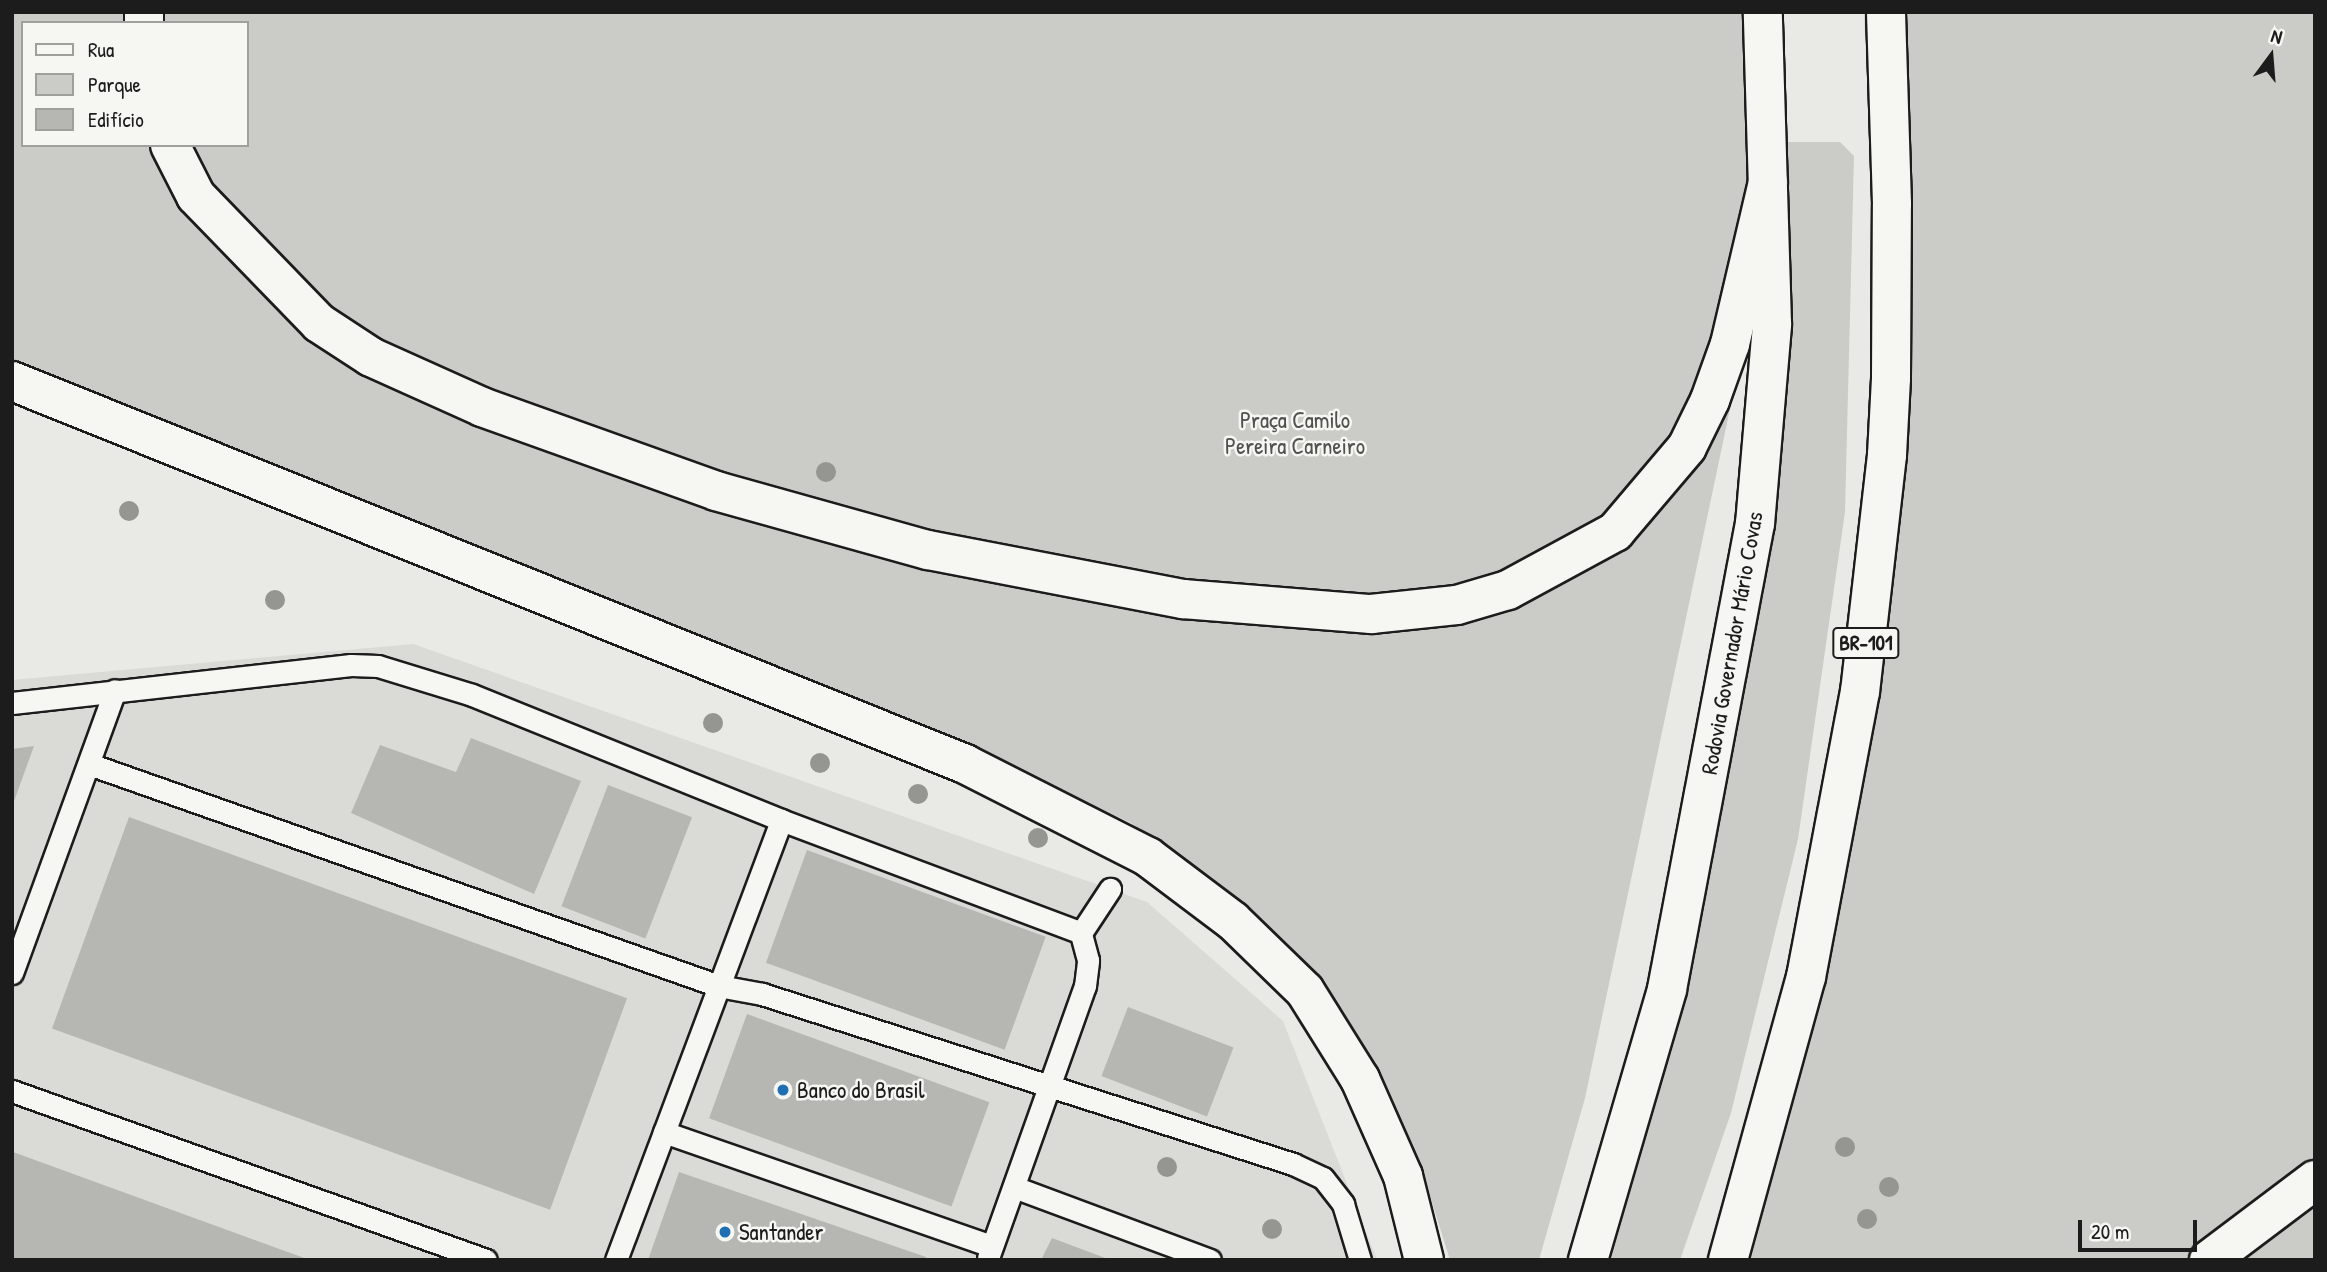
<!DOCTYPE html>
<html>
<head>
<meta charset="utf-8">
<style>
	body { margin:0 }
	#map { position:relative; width:2327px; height:1272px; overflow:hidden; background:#e9e9e5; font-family:"Patrick Hand",sans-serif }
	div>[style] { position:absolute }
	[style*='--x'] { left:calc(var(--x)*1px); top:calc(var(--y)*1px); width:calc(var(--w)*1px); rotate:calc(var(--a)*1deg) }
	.built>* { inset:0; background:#dadad6 }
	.green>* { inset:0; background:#cbcbc7 }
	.building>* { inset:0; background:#b6b6b3; transform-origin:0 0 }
	.roads { filter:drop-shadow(2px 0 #1c1c1c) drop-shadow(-2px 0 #1c1c1c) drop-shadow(0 2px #1c1c1c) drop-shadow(0 -2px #1c1c1c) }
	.lane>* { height:21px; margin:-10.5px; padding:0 10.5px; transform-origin:10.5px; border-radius:10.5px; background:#f6f6f2 }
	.primary>* { height:38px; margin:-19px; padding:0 19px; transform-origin:19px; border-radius:19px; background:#f6f6f2 }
	.highway>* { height:38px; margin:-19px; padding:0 19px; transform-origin:19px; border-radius:19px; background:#f6f6f2 }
	.trees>* { width:20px; height:20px; margin:-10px; border-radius:50%; background:#959592 }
	.dots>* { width:19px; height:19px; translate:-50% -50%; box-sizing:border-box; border:4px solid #f6f6f2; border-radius:50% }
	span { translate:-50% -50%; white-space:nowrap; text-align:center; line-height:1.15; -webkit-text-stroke:5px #f6f6f2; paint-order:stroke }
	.shield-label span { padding:2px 5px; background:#f6f6f2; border:2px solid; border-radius:5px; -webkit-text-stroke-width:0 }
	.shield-label { font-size:21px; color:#1c1c1c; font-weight:700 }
	.park-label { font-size:23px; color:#51514f }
	.street-label { font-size:23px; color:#1c1c1c }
	.poi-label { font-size:23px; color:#1c1c1c }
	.left { translate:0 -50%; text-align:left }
	.frame { position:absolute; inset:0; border:14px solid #1c1c1c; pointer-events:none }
	.legend { position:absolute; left:21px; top:21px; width:228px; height:126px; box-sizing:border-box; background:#f6f6f2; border:2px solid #9f9f9c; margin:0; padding:9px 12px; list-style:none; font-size:21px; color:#1c1c1c }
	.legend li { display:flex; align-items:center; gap:14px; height:35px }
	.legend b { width:35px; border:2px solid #9f9f9c }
	.north { position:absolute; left:2236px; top:21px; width:70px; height:70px; -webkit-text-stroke:5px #f6f6f2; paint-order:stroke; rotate:16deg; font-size:19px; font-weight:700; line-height:28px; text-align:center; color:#1c1c1c }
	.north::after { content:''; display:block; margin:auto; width:24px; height:32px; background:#1c1c1c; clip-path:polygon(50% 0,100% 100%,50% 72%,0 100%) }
	.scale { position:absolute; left:2078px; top:1220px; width:119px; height:32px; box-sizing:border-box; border:4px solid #1c1c1c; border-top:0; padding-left:9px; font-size:21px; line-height:24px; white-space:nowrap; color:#1c1c1c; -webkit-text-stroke:5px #f6f6f2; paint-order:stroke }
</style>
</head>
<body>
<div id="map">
	<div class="built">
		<div style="clip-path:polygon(413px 644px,1147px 902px,1283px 1021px,1377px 1260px,12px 1260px,12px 680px)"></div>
	</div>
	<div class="green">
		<div style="clip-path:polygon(evenodd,12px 12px,1763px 12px,1743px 347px,1585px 1098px,1539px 1260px,1450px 1260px,1420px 1164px,1376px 1072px,1238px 902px,1131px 823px,999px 761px,12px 363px,12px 12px,23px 23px,247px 23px,247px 145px,23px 145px,23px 23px)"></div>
		<div style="clip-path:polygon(1864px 12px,2315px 12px,2315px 1260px,1723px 1260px,1824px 852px,1884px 455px)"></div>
		<div style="clip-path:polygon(1780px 142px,1840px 142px,1854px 156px,1845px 512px,1798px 839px,1731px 1113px,1680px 1260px,1597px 1260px,1707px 810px)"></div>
	</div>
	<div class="building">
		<div style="clip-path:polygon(471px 738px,581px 781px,534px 894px,351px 813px,380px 745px,456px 772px)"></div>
		<div style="clip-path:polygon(34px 746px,13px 804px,12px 804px,12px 749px)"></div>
		<div style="left:608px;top:785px;width:90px;height:130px;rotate:21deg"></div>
		<div style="left:129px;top:817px;width:530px;height:225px;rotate:20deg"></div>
		<div style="left:807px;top:850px;width:254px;height:120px;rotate:20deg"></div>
		<div style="left:1128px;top:1007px;width:113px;height:74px;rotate:21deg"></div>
		<div style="left:747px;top:1014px;width:258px;height:111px;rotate:20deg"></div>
		<div style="clip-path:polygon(13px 1152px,307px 1259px,307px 1260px,12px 1260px)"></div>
		<div style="clip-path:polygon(679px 1172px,926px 1257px,925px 1260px,648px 1260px)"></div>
		<div style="clip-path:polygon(1052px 1238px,1108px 1259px,1108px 1260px,1041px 1260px)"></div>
	</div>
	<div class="roads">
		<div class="lane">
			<div style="--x:12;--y:703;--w:341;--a:-6.4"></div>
			<div style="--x:351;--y:665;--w:27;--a:2"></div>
			<div style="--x:378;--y:666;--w:98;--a:17.1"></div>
			<div style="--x:472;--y:695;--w:333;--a:22"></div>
			<div style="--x:781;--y:820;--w:321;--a:20.6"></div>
			<div style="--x:89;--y:764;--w:668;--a:19.41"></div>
			<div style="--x:719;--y:986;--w:44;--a:10.5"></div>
			<div style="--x:762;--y:994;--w:558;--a:17.75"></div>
			<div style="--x:1293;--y:1164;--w:33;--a:25"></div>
			<div style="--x:1323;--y:1178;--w:33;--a:52"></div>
			<div style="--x:1343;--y:1204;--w:59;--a:73.1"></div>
			<div style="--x:1081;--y:933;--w:53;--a:-56.6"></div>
			<div style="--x:12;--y:973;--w:301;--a:-70"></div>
			<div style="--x:12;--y:1091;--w:503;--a:19.62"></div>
			<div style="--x:664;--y:1132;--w:346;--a:19.2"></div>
			<div style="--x:1014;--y:1187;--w:209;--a:20.4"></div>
			<div style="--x:988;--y:1258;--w:289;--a:-70.4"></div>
			<div style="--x:1085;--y:986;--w:26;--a:-83"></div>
			<div style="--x:1088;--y:960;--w:28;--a:-105"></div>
			<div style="--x:616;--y:1260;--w:470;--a:-69.4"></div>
		</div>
		<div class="primary">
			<div style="--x:2209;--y:1260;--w:133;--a:-37"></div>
		</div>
		<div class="highway">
			<div style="--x:144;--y:12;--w:11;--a:90"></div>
			<div style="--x:170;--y:145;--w:57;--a:63"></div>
			<div style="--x:196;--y:196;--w:177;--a:45.9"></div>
			<div style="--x:319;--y:323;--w:62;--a:33.2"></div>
			<div style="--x:371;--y:357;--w:122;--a:24.2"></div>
			<div style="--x:482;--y:407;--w:249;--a:19.7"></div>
			<div style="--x:716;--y:491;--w:220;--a:15.6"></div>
			<div style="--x:928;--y:550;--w:260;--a:10.9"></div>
			<div style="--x:1183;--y:599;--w:189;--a:4.6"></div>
			<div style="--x:1371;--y:614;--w:86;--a:-6"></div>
			<div style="--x:1457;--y:605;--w:53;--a:-16.4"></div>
			<div style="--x:1508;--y:590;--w:122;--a:-28.5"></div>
			<div style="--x:1615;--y:532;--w:111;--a:-49.7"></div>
			<div style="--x:1687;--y:447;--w:52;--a:-63.9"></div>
			<div style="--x:1710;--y:400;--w:59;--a:-70.3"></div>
			<div style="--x:1730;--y:344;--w:166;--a:-76.8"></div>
			<div style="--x:12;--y:381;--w:1027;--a:21.89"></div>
			<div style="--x:965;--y:764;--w:205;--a:26.9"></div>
			<div style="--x:1148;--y:857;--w:106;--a:37"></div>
			<div style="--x:1233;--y:921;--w:100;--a:44.2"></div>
			<div style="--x:1305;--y:991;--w:104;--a:58"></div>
			<div style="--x:1360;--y:1079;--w:106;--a:66.1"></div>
			<div style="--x:1403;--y:1176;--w:87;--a:76"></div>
			<div style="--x:1588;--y:1260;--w:282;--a:-73.7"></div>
			<div style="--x:1667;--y:989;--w:473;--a:-79.3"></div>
			<div style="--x:1755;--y:524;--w:201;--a:-85.1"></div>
			<div style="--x:1772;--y:324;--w:312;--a:-91.7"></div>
			<div style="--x:1728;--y:1260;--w:294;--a:-74.6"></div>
			<div style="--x:1806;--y:977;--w:290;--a:-79.3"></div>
			<div style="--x:1860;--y:692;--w:239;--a:-83.5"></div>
			<div style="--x:1887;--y:455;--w:77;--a:-87"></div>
			<div style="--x:1891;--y:378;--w:174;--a:-89.7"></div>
			<div style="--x:1892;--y:204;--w:192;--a:-91.8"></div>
		</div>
	</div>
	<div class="trees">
		<div style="left:826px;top:472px"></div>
		<div style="left:129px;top:511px"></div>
		<div style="left:275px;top:600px"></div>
		<div style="left:713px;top:723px"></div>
		<div style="left:820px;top:763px"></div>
		<div style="left:918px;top:794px"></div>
		<div style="left:1038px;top:838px"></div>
		<div style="left:1845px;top:1147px"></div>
		<div style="left:1167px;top:1167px"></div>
		<div style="left:1889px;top:1187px"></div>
		<div style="left:1867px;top:1219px"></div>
		<div style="left:1272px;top:1229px"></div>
	</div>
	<div class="dots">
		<div style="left:783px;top:1090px;background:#1f6fb2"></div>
		<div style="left:725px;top:1232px;background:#1f6fb2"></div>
	</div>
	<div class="shield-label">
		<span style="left:1866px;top:643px">BR-101</span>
	</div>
	<div class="park-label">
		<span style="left:1295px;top:433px">Praça Camilo<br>Pereira Carneiro</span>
	</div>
	<div class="street-label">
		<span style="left:1732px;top:643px;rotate:-80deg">Rodovia Governador Mário Covas</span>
	</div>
	<div class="poi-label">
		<span class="left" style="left:797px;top:1090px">Banco do Brasil</span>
		<span class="left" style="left:739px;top:1232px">Santander</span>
	</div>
	<div class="frame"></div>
	<ul class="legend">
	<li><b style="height:9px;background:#f6f6f2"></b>Rua</li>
	<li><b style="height:19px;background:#cbcbc7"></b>Parque</li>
	<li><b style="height:19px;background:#b6b6b3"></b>Edifício</li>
	</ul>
	<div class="north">N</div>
	<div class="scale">20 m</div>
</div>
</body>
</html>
